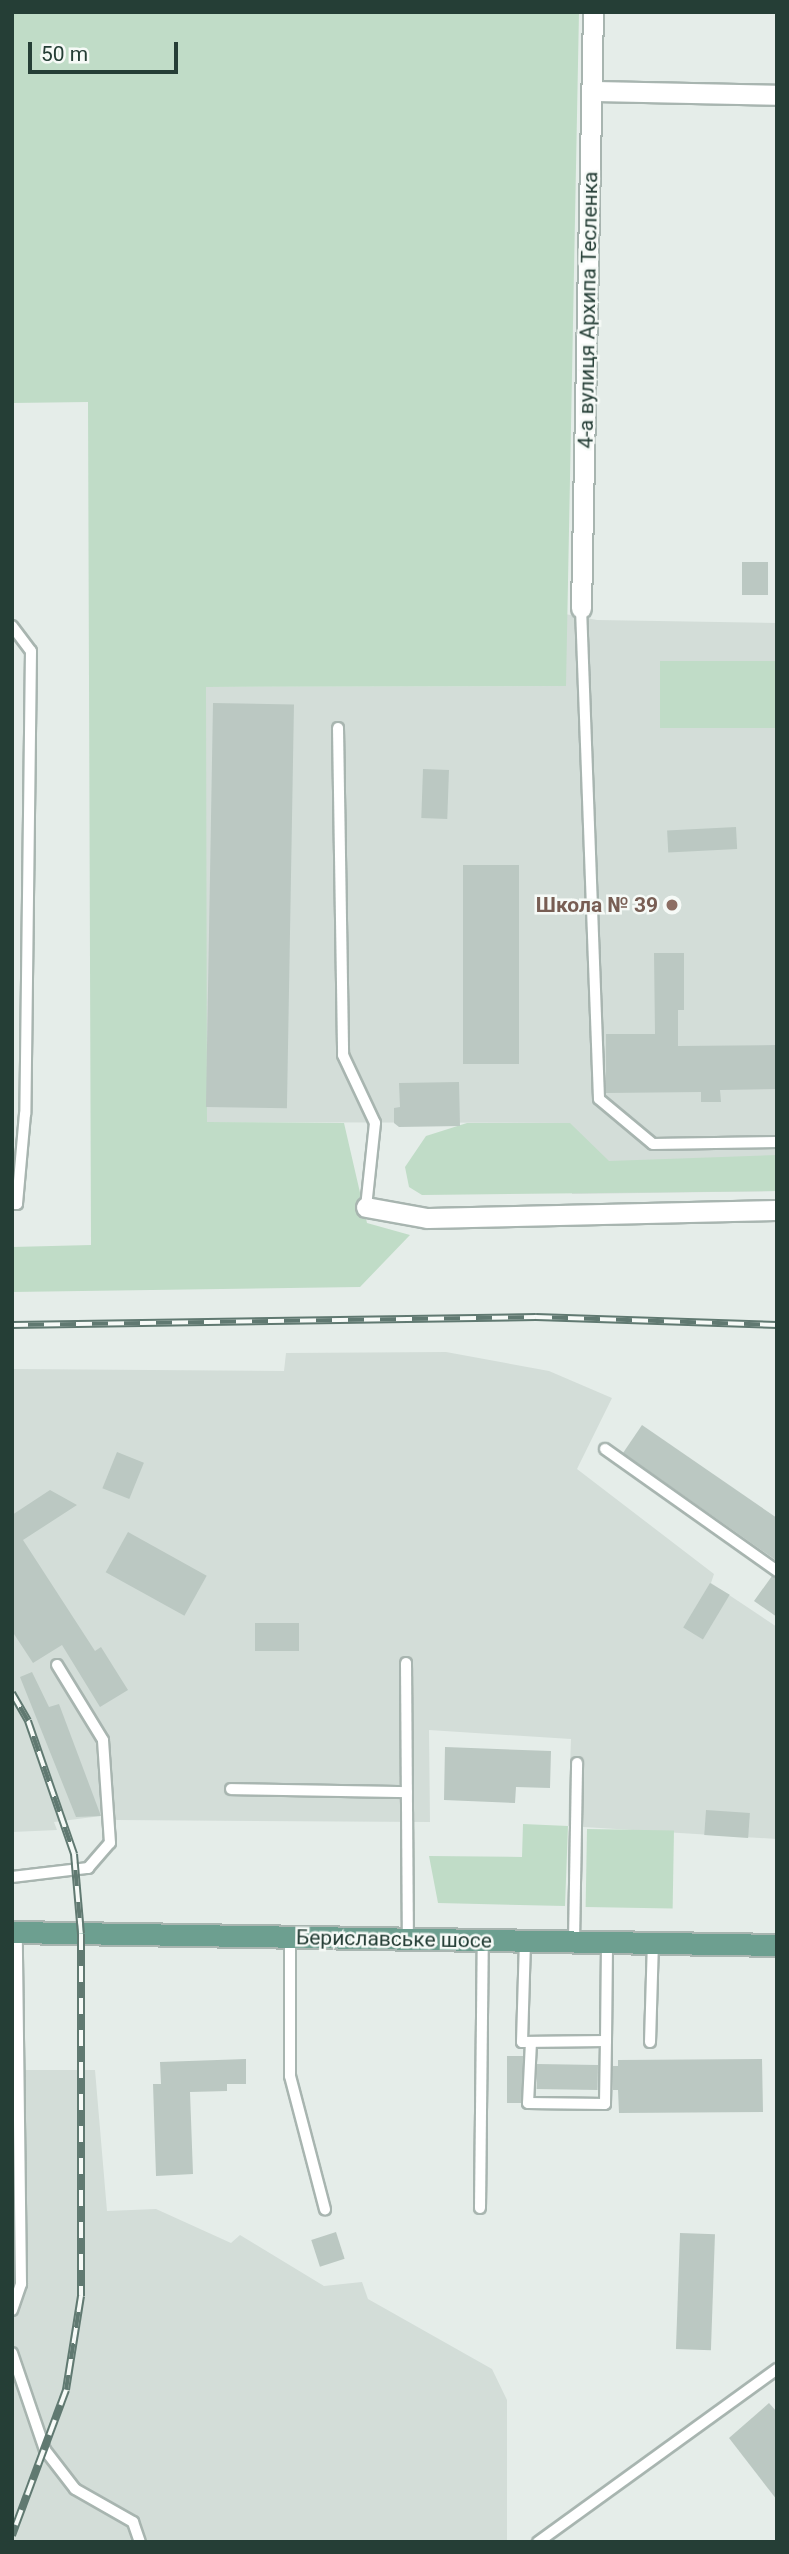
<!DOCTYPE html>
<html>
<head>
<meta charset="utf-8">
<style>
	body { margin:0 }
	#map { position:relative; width:789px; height:2554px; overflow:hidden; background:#e5ede9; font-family:Roboto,sans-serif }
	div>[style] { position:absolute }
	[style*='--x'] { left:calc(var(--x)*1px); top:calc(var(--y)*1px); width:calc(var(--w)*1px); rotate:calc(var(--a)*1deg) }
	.built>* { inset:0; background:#d3ddd8 }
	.green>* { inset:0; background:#c0dcc7; transform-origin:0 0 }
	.building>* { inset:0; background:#bbc8c2; transform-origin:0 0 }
	.roads { filter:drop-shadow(2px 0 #a8b5b0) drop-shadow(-2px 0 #a8b5b0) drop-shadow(0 2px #a8b5b0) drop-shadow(0 -2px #a8b5b0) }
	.service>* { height:10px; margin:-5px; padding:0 5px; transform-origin:5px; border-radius:5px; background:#fff }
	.minor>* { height:19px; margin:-9.5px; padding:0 9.5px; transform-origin:9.5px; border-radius:9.5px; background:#fff }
	.primary>* { height:21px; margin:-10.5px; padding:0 10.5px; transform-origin:10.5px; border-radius:10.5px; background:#6d9f90 }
	.rail>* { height:8px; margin-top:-4px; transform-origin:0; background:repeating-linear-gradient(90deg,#f6faf7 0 16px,#607971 0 32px); box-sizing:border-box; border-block:2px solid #607971 }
	.dots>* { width:19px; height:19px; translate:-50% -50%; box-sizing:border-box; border:4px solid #f6faf7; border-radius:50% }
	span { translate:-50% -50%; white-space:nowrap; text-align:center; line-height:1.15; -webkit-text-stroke:5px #f6faf7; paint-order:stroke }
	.street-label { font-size:21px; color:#253e36 }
	.education-label { font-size:21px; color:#785e54; font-weight:700 }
	.right { translate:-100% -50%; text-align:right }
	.frame { position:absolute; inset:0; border:14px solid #253e36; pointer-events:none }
	.scale { position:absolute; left:28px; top:42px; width:150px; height:32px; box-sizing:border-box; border:4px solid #253e36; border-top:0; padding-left:9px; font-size:21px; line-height:24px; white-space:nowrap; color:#253e36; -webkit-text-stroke:5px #f6faf7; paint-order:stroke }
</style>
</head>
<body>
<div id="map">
	<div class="built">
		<div style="clip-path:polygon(565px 614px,597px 620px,777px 623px,777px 1191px,572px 1194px,569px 1123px,206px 1122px,206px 687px,566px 686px)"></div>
		<div style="clip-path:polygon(446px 1352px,549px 1371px,612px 1398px,577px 1469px,714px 1574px,711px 1583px,777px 1627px,777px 1839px,568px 1826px,571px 1739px,429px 1730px,430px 1822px,117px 1820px,101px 1816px,54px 1822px,57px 1830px,12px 1832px,12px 1369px,284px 1371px,286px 1353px)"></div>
		<div style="clip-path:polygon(12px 2070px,95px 2070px,107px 2211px,156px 2209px,231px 2243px,240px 2235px,324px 2286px,362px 2282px,368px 2299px,492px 2369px,507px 2400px,507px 2542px,12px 2542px)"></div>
	</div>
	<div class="green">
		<div style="clip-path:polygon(12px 12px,579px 12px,566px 686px,206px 687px,207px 1122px,344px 1123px,367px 1223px,410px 1235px,360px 1287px,12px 1292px,12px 1247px,91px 1245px,88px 402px,12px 403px)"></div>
		<div style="left:777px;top:661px;width:67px;height:117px;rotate:90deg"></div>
		<div style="clip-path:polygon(467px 1123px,570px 1123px,609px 1161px,777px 1155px,777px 1191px,422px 1195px,409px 1187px,405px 1167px,426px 1136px)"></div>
		<div style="clip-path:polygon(523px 1824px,568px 1826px,565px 1906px,438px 1903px,429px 1856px,522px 1857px)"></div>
		<div style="left:587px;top:1829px;width:87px;height:78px;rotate:1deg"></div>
	</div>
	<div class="building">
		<div style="left:742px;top:562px;width:26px;height:33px"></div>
		<div style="left:213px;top:703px;width:81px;height:404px;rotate:1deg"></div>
		<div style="left:423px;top:769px;width:26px;height:49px;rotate:2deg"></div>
		<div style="left:736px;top:827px;width:22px;height:69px;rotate:87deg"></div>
		<div style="left:463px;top:865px;width:56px;height:199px"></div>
		<div style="clip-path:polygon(654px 953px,684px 953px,684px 1010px,678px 1010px,678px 1046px,777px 1045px,777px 1089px,720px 1090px,721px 1102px,701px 1102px,701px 1092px,606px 1093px,606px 1034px,655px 1034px)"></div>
		<div style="clip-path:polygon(459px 1082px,460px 1126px,399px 1127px,394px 1123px,394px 1108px,400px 1107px,399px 1083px)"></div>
		<div style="clip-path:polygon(642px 1425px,777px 1518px,777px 1561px,623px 1453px)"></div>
		<div style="left:117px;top:1452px;width:29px;height:39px;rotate:22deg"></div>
		<div style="clip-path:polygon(50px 1490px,77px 1505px,23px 1540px,95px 1651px,101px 1647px,128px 1690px,100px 1707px,62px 1645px,33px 1663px,12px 1631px,12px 1515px)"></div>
		<div style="left:128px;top:1532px;width:90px;height:46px;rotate:29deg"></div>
		<div style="clip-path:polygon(772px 1576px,777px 1578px,777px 1617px,754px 1601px)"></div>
		<div style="left:710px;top:1583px;width:23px;height:52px;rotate:31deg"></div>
		<div style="left:255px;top:1623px;width:44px;height:28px"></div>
		<div style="clip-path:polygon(32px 1672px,49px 1707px,59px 1704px,101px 1816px,76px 1817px,20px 1677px)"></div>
		<div style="clip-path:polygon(445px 1747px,551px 1751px,550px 1788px,516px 1787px,515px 1803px,444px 1800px)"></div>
		<div style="left:706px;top:1810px;width:44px;height:25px;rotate:4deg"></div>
		<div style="left:507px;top:2056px;width:16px;height:47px"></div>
		<div style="clip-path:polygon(246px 2059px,246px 2084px,227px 2084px,227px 2091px,190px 2092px,193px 2174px,156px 2176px,153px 2084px,161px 2084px,160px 2062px)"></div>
		<div style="clip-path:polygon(762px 2059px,763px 2112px,619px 2113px,618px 2090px,613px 2090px,613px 2066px,618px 2066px,618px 2060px)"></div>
		<div style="left:537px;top:2064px;width:61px;height:25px;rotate:1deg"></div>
		<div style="left:336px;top:2232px;width:28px;height:26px;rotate:72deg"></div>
		<div style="left:680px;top:2233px;width:35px;height:116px;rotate:2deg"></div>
		<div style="clip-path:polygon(769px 2403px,777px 2412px,777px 2500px,729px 2438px)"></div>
	</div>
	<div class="roads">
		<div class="service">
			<div style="--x:581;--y:608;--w:491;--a:87.9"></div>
			<div style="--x:599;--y:1099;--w:70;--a:39.8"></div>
			<div style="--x:653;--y:1144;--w:124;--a:-0.9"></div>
			<div style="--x:12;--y:626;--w:31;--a:53"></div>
			<div style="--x:31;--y:651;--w:463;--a:90.7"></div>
			<div style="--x:25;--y:1114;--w:90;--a:95.1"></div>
			<div style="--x:17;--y:1204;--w:5;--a:180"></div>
			<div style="--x:338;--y:728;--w:327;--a:89.1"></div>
			<div style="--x:343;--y:1055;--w:75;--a:64.8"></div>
			<div style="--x:375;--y:1123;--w:84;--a:96.1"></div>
			<div style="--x:605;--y:1449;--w:211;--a:35.3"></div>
			<div style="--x:406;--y:1663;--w:276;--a:89.6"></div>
			<div style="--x:231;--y:1789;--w:176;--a:1"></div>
			<div style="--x:12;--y:1877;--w:77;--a:-6.8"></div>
			<div style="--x:88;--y:1868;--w:33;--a:-49"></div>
			<div style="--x:110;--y:1843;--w:103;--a:-93.9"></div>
			<div style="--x:103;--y:1740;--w:88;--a:-121.5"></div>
			<div style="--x:290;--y:1938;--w:138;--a:90"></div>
			<div style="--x:290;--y:2076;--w:138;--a:75.3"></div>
			<div style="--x:525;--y:1941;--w:101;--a:91.7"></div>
			<div style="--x:522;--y:2042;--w:84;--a:-0.7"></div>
			<div style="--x:606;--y:2041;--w:98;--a:-89.4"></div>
			<div style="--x:574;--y:1941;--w:178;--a:-89"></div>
			<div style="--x:531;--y:2042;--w:61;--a:92.8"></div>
			<div style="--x:528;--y:2103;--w:77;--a:0.7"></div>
			<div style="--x:605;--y:2104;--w:63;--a:-89.1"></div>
			<div style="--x:650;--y:2042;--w:99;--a:-88.3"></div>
			<div style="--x:480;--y:2208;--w:268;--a:-89.4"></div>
			<div style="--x:12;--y:2310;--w:28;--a:-71"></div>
			<div style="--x:21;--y:2284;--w:352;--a:-90.7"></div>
			<div style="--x:12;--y:2353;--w:102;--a:71.2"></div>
			<div style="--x:45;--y:2450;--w:49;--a:52.4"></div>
			<div style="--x:75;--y:2489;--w:67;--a:29.6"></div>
			<div style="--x:133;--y:2522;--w:21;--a:71"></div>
			<div style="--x:538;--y:2542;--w:295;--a:-35.9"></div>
		</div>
		<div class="minor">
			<div style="--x:593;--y:91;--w:184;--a:1.2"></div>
			<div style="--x:581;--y:608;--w:596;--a:-88.85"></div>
			<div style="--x:366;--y:1207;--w:62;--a:10.2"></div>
			<div style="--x:427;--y:1218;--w:350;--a:-1.3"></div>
		</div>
		<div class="primary">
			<div style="--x:12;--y:1932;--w:765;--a:0.97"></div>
		</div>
	</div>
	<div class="rail">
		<div style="--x:12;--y:1325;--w:524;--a:-0.87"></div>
		<div style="--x:536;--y:1317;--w:241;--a:1.9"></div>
		<div style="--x:12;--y:1693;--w:32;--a:60"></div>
		<div style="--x:28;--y:1721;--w:141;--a:70.9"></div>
		<div style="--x:74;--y:1854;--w:80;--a:85"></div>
		<div style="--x:81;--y:1934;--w:362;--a:90"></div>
		<div style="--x:81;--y:2296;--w:95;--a:99.1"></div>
		<div style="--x:66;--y:2390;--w:155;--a:110.4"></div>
	</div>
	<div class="dots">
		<div style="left:672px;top:905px;background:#8d6e63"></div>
	</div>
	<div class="street-label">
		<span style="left:588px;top:310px;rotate:-89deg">4-а вулиця Архипа Тесленка</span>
		<span style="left:394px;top:1939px;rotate:1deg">Бериславське шосе</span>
	</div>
	<div class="education-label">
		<span class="right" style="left:658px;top:905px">Школа № 39</span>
	</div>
	<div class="frame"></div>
	<div class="scale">50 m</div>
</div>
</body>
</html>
